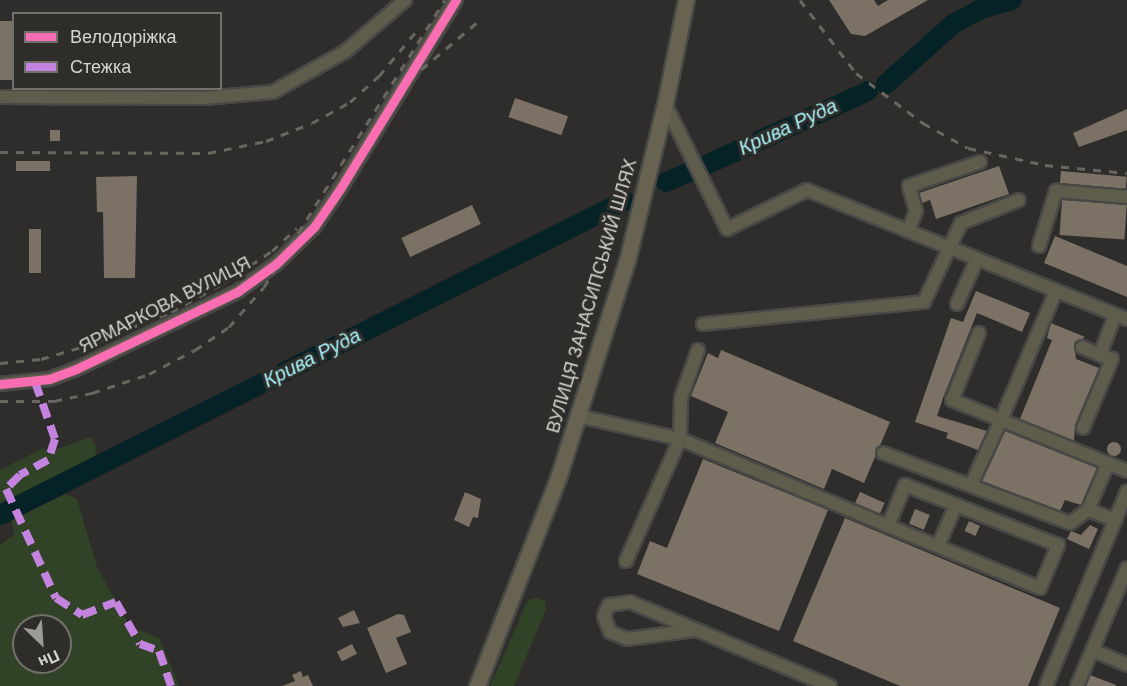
<!DOCTYPE html>
<html>
<head>
<meta charset="utf-8">
<style>
	body { margin:0 }
	#map { position:relative; width:1127px; height:686px; overflow:hidden; background:#2e2d2b; font-family:Arial,sans-serif }
	div>[style] { position:absolute }
	[style*='--x'] { left:calc(var(--x)*1px); top:calc(var(--y)*1px); width:calc(var(--w)*1px); rotate:calc(var(--a)*1deg) }
	.green>* { inset:0; background:#314326 }
	.river>* { height:20px; margin:-10px; padding:0 10px; transform-origin:10px; border-radius:10px; background:#052226 }
	.building>* { inset:0; background:#7b7164; transform-origin:0 0 }
	.round { border-radius:50% }
	.roads { filter:drop-shadow(2px 0 #484847) drop-shadow(-2px 0 #484847) drop-shadow(0 2px #484847) drop-shadow(0 -2px #484847) }
	.minor>* { height:12px; margin:-6px; padding:0 6px; transform-origin:6px; border-radius:6px; background:#5f5c4c }
	.major>* { height:15px; margin:-7.5px; padding:0 7.5px; transform-origin:7.5px; border-radius:7.5px; background:#686350 }
	.rail>* { height:3px; margin-top:-1.5px; transform-origin:0; background:repeating-linear-gradient(90deg,#68665e 0 8px,transparent 0 16px) }
	.quiet>* { height:8px; margin-top:-4px; transform-origin:0; background:repeating-linear-gradient(90deg,#c483df 0 15px,transparent 0 23px) }
	.cycleway>* { height:9px; margin:-4.5px; padding:0 4.5px; transform-origin:4.5px; border-radius:4.5px; background:#f96db3 }
	span { translate:-50% -50%; white-space:nowrap; text-align:center; line-height:1.15; -webkit-text-stroke:6px #2f2d2a; paint-order:stroke }
	.street-label { font-size:18px; color:#d6d4d2 }
	.water-label { font-size:20px; color:#a7f3fc; font-style:italic }
	.legend { position:absolute; left:12px; top:12px; width:210px; height:78px; box-sizing:border-box; background:#2f2d2a; border:2px solid #72706d; margin:0; padding:8px 10px; list-style:none; font-size:18px; color:#d6d4d2 }
	.legend li { display:flex; align-items:center; gap:12px; height:30px }
	.legend b { width:30px; border:2px solid #72706d }
	.north { position:absolute; left:12px; top:614px; width:60px; height:60px; box-sizing:border-box; background:#2f2d2a; border:2px solid #72706d; border-radius:50%; rotate:155deg; font-size:16px; font-weight:700; line-height:24px; text-align:center; color:#d6d4d2 }
	.north::after { content:''; display:block; margin:auto; width:21px; height:27px; background:#9b9a98; clip-path:polygon(50% 0,100% 100%,50% 72%,0 100%) }
</style>
</head>
<body>
<div id="map">
	<div class="green">
		<div style="clip-path:polygon(91px 437px,96px 447px,95px 461px,0 508px,0 470px,44px 448px,49px 452px)"></div>
		<div style="clip-path:polygon(evenodd,66px 494px,77px 499px,97px 567px,130px 627px,159px 638px,179px 686px,0 686px,0 545px,14px 535px,12px 520px,66px 494px,24px 626px,60px 626px,60px 662px,24px 662px,24px 626px)"></div>
		<div style="clip-path:polygon(536px 598px,545px 601px,546px 609px,514px 686px,490px 686px,528px 600px)"></div>
	</div>
	<div class="river">
		<div style="--x:886;--y:84;--w:90;--a:-41.8"></div>
		<div style="--x:953;--y:24;--w:32;--a:-28"></div>
		<div style="--x:981;--y:9;--w:32;--a:-16"></div>
		<div style="--x:708;--y:164;--w:176;--a:-24.5"></div>
		<div style="--x:666;--y:182;--w:25;--a:-23"></div>
		<div style="--x:0;--y:515;--w:699;--a:-26.71"></div>
	</div>
	<div class="building">
		<div style="clip-path:polygon(829px 0,874px 0,878px 6px,888px 0,928px 0,865px 36px,851px 34px)"></div>
		<div style="left:0;top:21px;width:14px;height:59px"></div>
		<div style="left:515px;top:98px;width:56px;height:20px;rotate:19deg"></div>
		<div style="clip-path:polygon(1127px 109px,1127px 130px,1079px 147px,1073px 133px)"></div>
		<div style="left:50px;top:130px;width:10px;height:11px"></div>
		<div style="left:50px;top:161px;width:10px;height:34px;rotate:90deg"></div>
		<div style="clip-path:polygon(999px 166px,1009px 194px,936px 219px,930px 200px,922px 203px,919px 193px)"></div>
		<div style="left:1061px;top:171px;width:66px;height:12px;rotate:5deg"></div>
		<div style="clip-path:polygon(137px 176px,135px 278px,104px 278px,103px 212px,97px 212px,96px 177px)"></div>
		<div style="left:1062px;top:200px;width:65px;height:35px;rotate:4deg"></div>
		<div style="left:472px;top:205px;width:21px;height:78px;rotate:65deg"></div>
		<div style="left:29px;top:229px;width:12px;height:44px"></div>
		<div style="clip-path:polygon(1055px 236px,1127px 266px,1127px 297px,1044px 263px)"></div>
		<div style="clip-path:polygon(976px 291px,1030px 313px,1022px 332px,977px 313px,943px 398px,937px 416px,987px 431px,978px 450px,946px 438px,948px 433px,915px 422px,951px 318px,963px 322px)"></div>
		<div style="clip-path:polygon(1051px 323px,1085px 337px,1074px 344px,1076px 359px,1099px 368px,1075px 425px,1074px 441px,1020px 419px,1052px 340px,1047px 338px)"></div>
		<div style="clip-path:polygon(721px 350px,890px 422px,864px 483px,832px 469px,824px 489px,715px 443px,728px 412px,691px 396px,708px 353px,718px 358px)"></div>
		<div style="clip-path:polygon(1005px 431px,1097px 468px,1081px 505px,1065px 500px,1060px 511px,982px 481px)"></div>
		<div class="round" style="left:1107px;top:442px;width:14px;height:14px"></div>
		<div style="clip-path:polygon(703px 459px,828px 510px,779px 631px,637px 574px,650px 541px,667px 548px)"></div>
		<div style="clip-path:polygon(465px 492px,481px 499px,478px 518px,473px 517px,469px 527px,454px 520px)"></div>
		<div style="left:860px;top:492px;width:27px;height:12px;rotate:24deg"></div>
		<div style="left:915px;top:509px;width:16px;height:16px;rotate:22deg"></div>
		<div style="clip-path:polygon(845px 518px,1060px 608px,1028px 686px,900px 686px,793px 641px)"></div>
		<div style="left:969px;top:521px;width:12px;height:11px;rotate:24deg"></div>
		<div style="clip-path:polygon(1090px 525px,1098px 529px,1089px 549px,1067px 539px,1071px 531px,1081px 535px)"></div>
		<div style="clip-path:polygon(354px 610px,360px 623px,343px 627px,338px 618px)"></div>
		<div style="clip-path:polygon(398px 614px,404px 615px,411px 632px,396px 638px,407px 664px,386px 673px,367px 628px)"></div>
		<div style="left:352px;top:644px;width:11px;height:17px;rotate:63deg"></div>
		<div style="clip-path:polygon(301px 671px,303px 677px,308px 675px,313px 686px,282px 686px,295px 681px,292px 675px)"></div>
		<div style="clip-path:polygon(1090px 675px,1116px 685px,1116px 686px,1086px 686px)"></div>
	</div>
	<div class="roads">
		<div class="minor">
			<div style="--x:0;--y:97;--w:204;--a:0.3"></div>
			<div style="--x:204;--y:98;--w:69;--a:-5"></div>
			<div style="--x:273;--y:92;--w:84;--a:-29.3"></div>
			<div style="--x:346;--y:51;--w:78;--a:-40.8"></div>
			<div style="--x:665;--y:104;--w:140;--a:63.6"></div>
			<div style="--x:727;--y:229;--w:89;--a:-26"></div>
			<div style="--x:807;--y:190;--w:345;--a:22"></div>
			<div style="--x:908;--y:231;--w:22;--a:-68"></div>
			<div style="--x:916;--y:211;--w:26;--a:-106"></div>
			<div style="--x:909;--y:186;--w:75;--a:-18.7"></div>
			<div style="--x:1039;--y:246;--w:58;--a:-72.8"></div>
			<div style="--x:1056;--y:191;--w:71;--a:4.8"></div>
			<div style="--x:957;--y:304;--w:49;--a:-66"></div>
			<div style="--x:703;--y:324;--w:222;--a:-5.7"></div>
			<div style="--x:924;--y:302;--w:87;--a:-64.9"></div>
			<div style="--x:961;--y:223;--w:62;--a:-21.6"></div>
			<div style="--x:979;--y:333;--w:72;--a:111.9"></div>
			<div style="--x:952;--y:400;--w:53;--a:22.2"></div>
			<div style="--x:1001;--y:420;--w:140;--a:-66.9"></div>
			<div style="--x:1082;--y:347;--w:20;--a:24"></div>
			<div style="--x:0;--y:384;--w:49;--a:-5.8"></div>
			<div style="--x:49;--y:379;--w:29;--a:-20"></div>
			<div style="--x:76;--y:369;--w:178;--a:-25.6"></div>
			<div style="--x:237;--y:292;--w:48;--a:-35.7"></div>
			<div style="--x:276;--y:264;--w:53;--a:-44.2"></div>
			<div style="--x:314;--y:227;--w:46;--a:-55.6"></div>
			<div style="--x:340;--y:189;--w:222;--a:-58.5"></div>
			<div style="--x:578;--y:416;--w:105;--a:12.7"></div>
			<div style="--x:680;--y:439;--w:225;--a:22.7"></div>
			<div style="--x:888;--y:526;--w:164;--a:22.2"></div>
			<div style="--x:1040;--y:588;--w:47;--a:-67.3"></div>
			<div style="--x:1058;--y:545;--w:164;--a:-158.6"></div>
			<div style="--x:905;--y:485;--w:44;--a:112.5"></div>
			<div style="--x:1083;--y:428;--w:75;--a:-67.2"></div>
			<div style="--x:1112;--y:359;--w:13;--a:-162"></div>
			<div style="--x:1100;--y:355;--w:43;--a:-69.4"></div>
			<div style="--x:883;--y:453;--w:200;--a:20.5"></div>
			<div style="--x:1070;--y:523;--w:22;--a:-36"></div>
			<div style="--x:1088;--y:510;--w:29;--a:20"></div>
			<div style="--x:971;--y:485;--w:72;--a:-65.2"></div>
			<div style="--x:1001;--y:420;--w:136;--a:22"></div>
			<div style="--x:1088;--y:510;--w:51;--a:-66.9"></div>
			<div style="--x:938;--y:546;--w:45;--a:-66.3"></div>
			<div style="--x:626;--y:561;--w:133;--a:-66.1"></div>
			<div style="--x:680;--y:439;--w:41;--a:-88.6"></div>
			<div style="--x:681;--y:398;--w:51;--a:-70.5"></div>
			<div style="--x:696;--y:630;--w:70;--a:172.6"></div>
			<div style="--x:627;--y:639;--w:18;--a:-158"></div>
			<div style="--x:610;--y:632;--w:17;--a:-111"></div>
			<div style="--x:604;--y:616;--w:12;--a:-66"></div>
			<div style="--x:609;--y:605;--w:21;--a:-8"></div>
			<div style="--x:630;--y:602;--w:217;--a:22.8"></div>
			<div style="--x:1092;--y:650;--w:38;--a:23"></div>
			<div style="--x:1046;--y:686;--w:211;--a:-67.4"></div>
			<div style="--x:1077;--y:686;--w:128;--a:-67"></div>
		</div>
		<div class="major">
			<div style="--x:477;--y:686;--w:223;--a:-68.7"></div>
			<div style="--x:558;--y:478;--w:228;--a:-72.4"></div>
			<div style="--x:627;--y:261;--w:162;--a:-76.4"></div>
			<div style="--x:665;--y:104;--w:106;--a:-78.6"></div>
		</div>
	</div>
	<div class="rail">
		<div style="--x:800;--y:0;--w:92;--a:52.5"></div>
		<div style="--x:856;--y:73;--w:84;--a:36.7"></div>
		<div style="--x:923;--y:123;--w:51;--a:29.1"></div>
		<div style="--x:968;--y:148;--w:79;--a:12.4"></div>
		<div style="--x:1045;--y:165;--w:82;--a:5.6"></div>
		<div style="--x:397;--y:90;--w:110;--a:-40.2"></div>
		<div style="--x:0;--y:152;--w:208;--a:0.3"></div>
		<div style="--x:208;--y:153;--w:59;--a:-11.7"></div>
		<div style="--x:266;--y:141;--w:49;--a:-21.4"></div>
		<div style="--x:312;--y:123;--w:43;--a:-28.9"></div>
		<div style="--x:350;--y:102;--w:39;--a:-42"></div>
		<div style="--x:379;--y:76;--w:62;--a:-50.2"></div>
		<div style="--x:0;--y:363;--w:41;--a:-5.6"></div>
		<div style="--x:41;--y:359;--w:46;--a:-16.5"></div>
		<div style="--x:85;--y:346;--w:92;--a:-21.6"></div>
		<div style="--x:171;--y:312;--w:60;--a:-28.7"></div>
		<div style="--x:224;--y:283;--w:58;--a:-33.7"></div>
		<div style="--x:272;--y:251;--w:34;--a:-43"></div>
		<div style="--x:0;--y:401;--w:54;--a:0"></div>
		<div style="--x:54;--y:401;--w:39;--a:-12"></div>
		<div style="--x:92;--y:393;--w:60;--a:-18.4"></div>
		<div style="--x:149;--y:374;--w:52;--a:-27.6"></div>
		<div style="--x:195;--y:350;--w:41;--a:-34.1"></div>
		<div style="--x:229;--y:327;--w:53;--a:-48.8"></div>
		<div style="--x:264;--y:287;--w:339;--a:-57.8"></div>
	</div>
	<div class="quiet">
		<div style="--x:35;--y:382;--w:60;--a:70.7"></div>
		<div style="--x:55;--y:439;--w:22;--a:108"></div>
		<div style="--x:48;--y:460;--w:32;--a:152"></div>
		<div style="--x:20;--y:475;--w:20;--a:135"></div>
		<div style="--x:6;--y:489;--w:120;--a:65.4"></div>
		<div style="--x:56;--y:598;--w:31;--a:33"></div>
		<div style="--x:82;--y:615;--w:36;--a:-21"></div>
		<div style="--x:116;--y:602;--w:48;--a:60.3"></div>
		<div style="--x:140;--y:644;--w:20;--a:20"></div>
		<div style="--x:159;--y:651;--w:37;--a:71"></div>
	</div>
	<div class="cycleway">
		<div style="--x:0;--y:384;--w:49;--a:-5.8"></div>
		<div style="--x:49;--y:379;--w:29;--a:-20"></div>
		<div style="--x:76;--y:369;--w:178;--a:-25.6"></div>
		<div style="--x:237;--y:292;--w:48;--a:-35.7"></div>
		<div style="--x:276;--y:264;--w:53;--a:-44.2"></div>
		<div style="--x:314;--y:227;--w:46;--a:-55.6"></div>
		<div style="--x:340;--y:189;--w:222;--a:-58.5"></div>
	</div>
	<div class="street-label">
		<span style="left:592px;top:296px;rotate:-74deg">ВУЛИЦЯ ЗАНАСИПСЬКИЙ ШЛЯХ</span>
		<span style="left:165px;top:305px;rotate:-27deg">ЯРМАРКОВА ВУЛИЦЯ</span>
	</div>
	<div class="water-label">
		<span style="left:788px;top:127px;rotate:-25deg">Крива Руда</span>
		<span style="left:312px;top:358px;rotate:-27deg">Крива Руда</span>
	</div>
	<ul class="legend">
	<li><b style="height:8px;background:#f96db3"></b>Велодоріжка</li>
	<li><b style="height:8px;background:#c483df"></b>Стежка</li>
	</ul>
	<div class="north">Пн</div>
</div>
</body>
</html>
